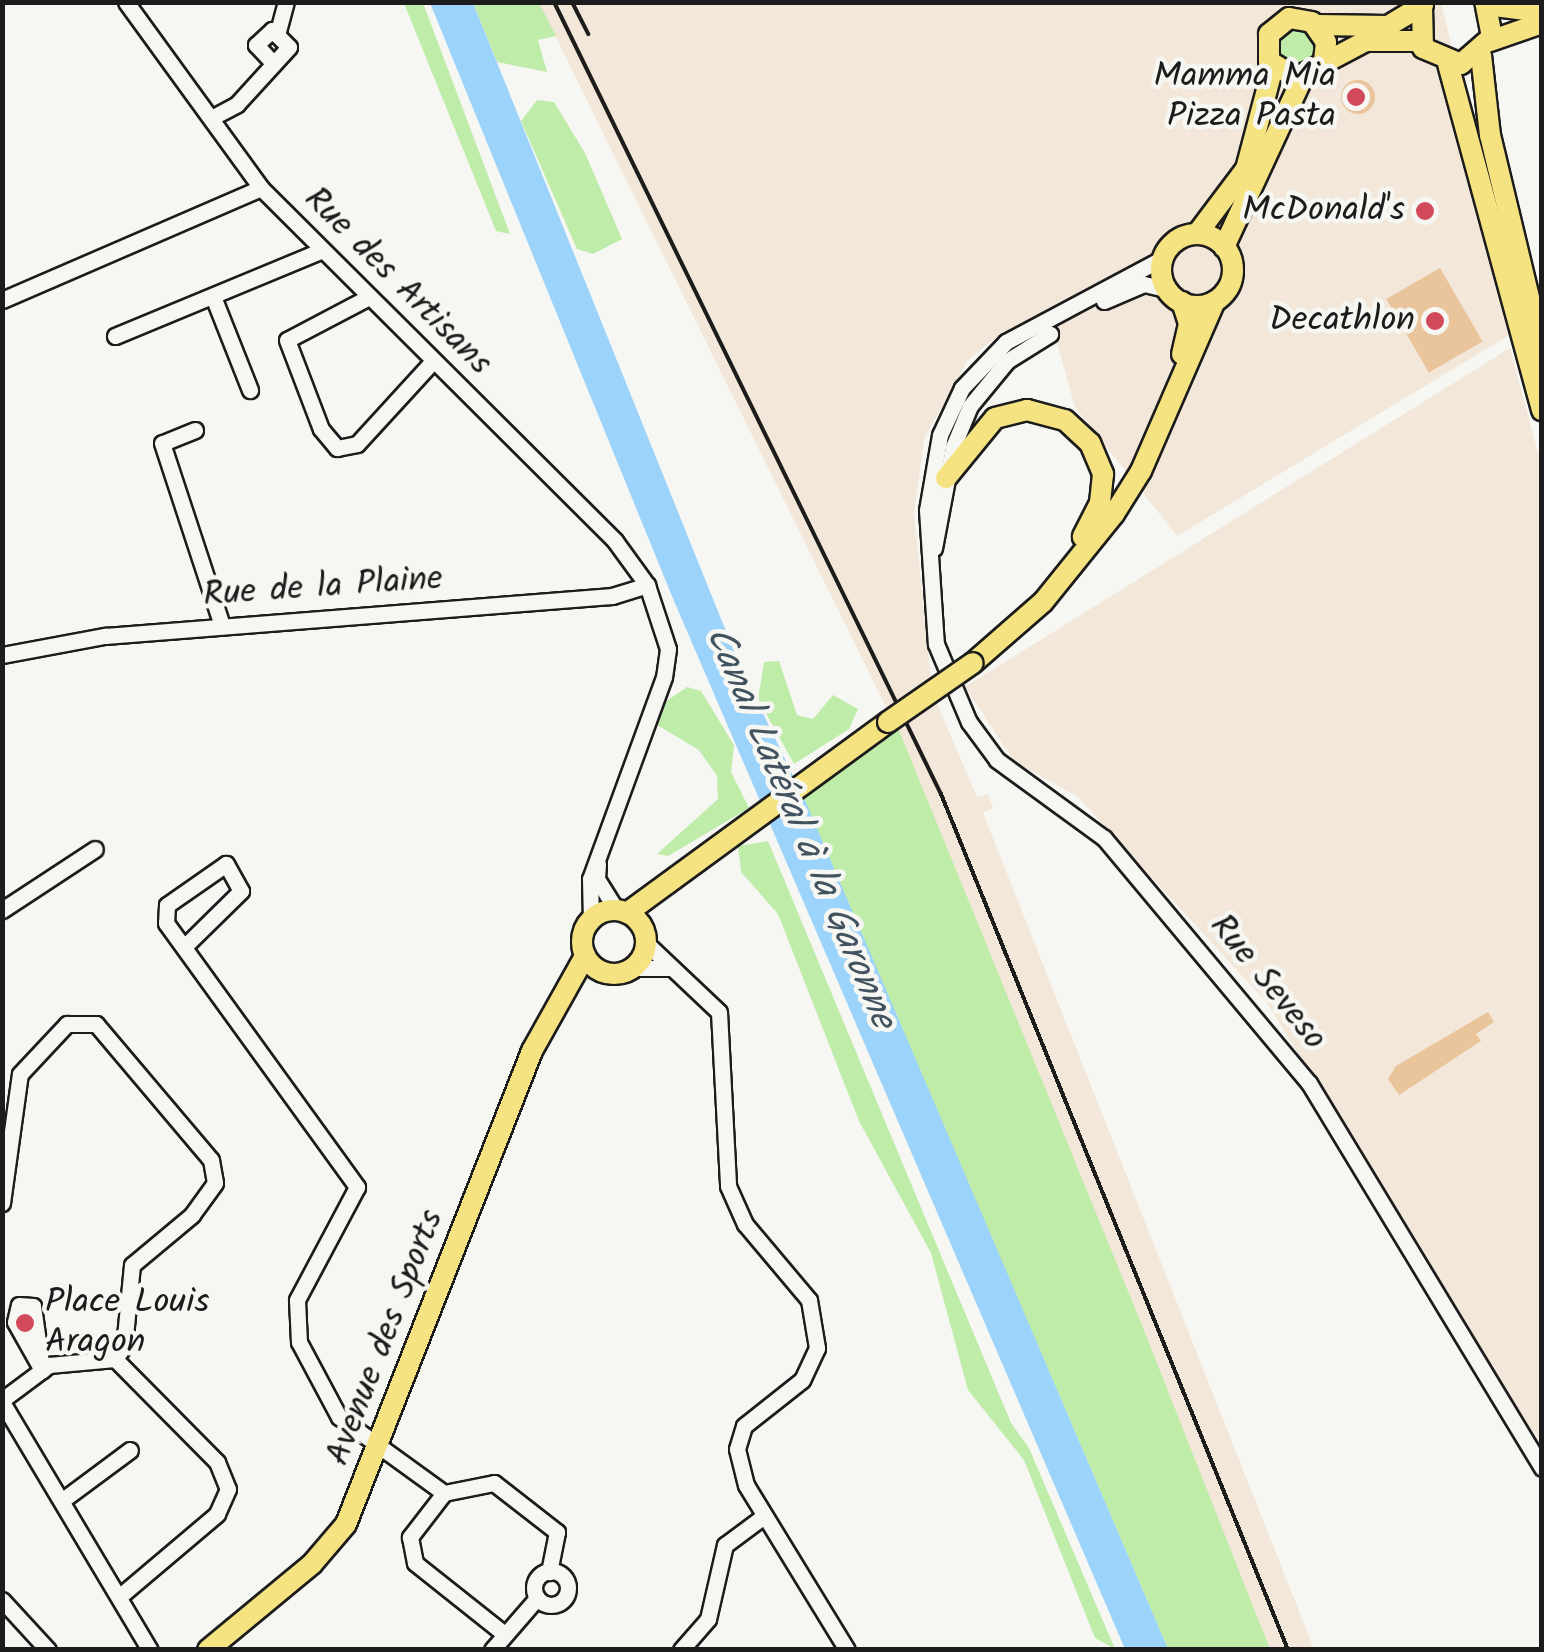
<!DOCTYPE html>
<html>
<head>
<meta charset="utf-8">
<style>
	body { margin:0 }
	#map { position:relative; width:1544px; height:1652px; overflow:hidden; background:#f6f6f2; font-family:Kalam,sans-serif }
	div>[style] { position:absolute }
	[style*='--x'] { left:calc(var(--x)*1px); top:calc(var(--y)*1px); width:calc(var(--w)*1px); rotate:calc(var(--a)*1deg) }
	.built>* { inset:0; background:#f2e7d8 }
	.green>* { inset:0; background:#bfeca9 }
	.round { border-radius:50% }
	.water>* { inset:0; background:#9cd3fb }
	.building>* { inset:0; background:#eac49a; transform-origin:0 0 }
	.roads { filter:drop-shadow(2px 0 #1c1c1c) drop-shadow(-2px 0 #1c1c1c) drop-shadow(0 2px #1c1c1c) drop-shadow(0 -2px #1c1c1c) }
	.minor>* { height:15px; margin:-7.5px; padding:0 7.5px; transform-origin:7.5px; border-radius:7.5px; background:#f6f6f2 }
	.minor>.ring { margin:-7.5px; padding:0; box-sizing:content-box; background:none; border:15px solid #f6f6f2; border-radius:50% }
	.major>* { height:20px; margin:-10px; padding:0 10px; transform-origin:10px; border-radius:10px; background:#f5e382 }
	.major>.ring { margin:-10px; padding:0; box-sizing:content-box; background:none; border:20px solid #f5e382; border-radius:50% }
	.rail>* { height:4px; margin:-2px; padding:0 2px; transform-origin:2px; border-radius:2px; background:#1c1c1c }
	.bridges { filter:drop-shadow(2px 0 #1c1c1c) drop-shadow(-2px 0 #1c1c1c) drop-shadow(0 2px #1c1c1c) drop-shadow(0 -2px #1c1c1c) }
	.major-bridge>* { height:20px; margin:-10px; padding:0 10px; transform-origin:10px; border-radius:10px; background:#f5e382 }
	.dots>* { width:28px; height:28px; translate:-50% -50%; box-sizing:border-box; border:5px solid #f6f6f2; border-radius:50% }
	span { translate:-50% -50%; white-space:nowrap; text-align:center; line-height:1.15; -webkit-text-stroke:9px #f6f6f2; paint-order:stroke }
	.poi-label { font-size:35px; color:#1c1c1c }
	.right { translate:-100% -50%; text-align:right }
	.left { translate:0 -50%; text-align:left }
	.street-label { font-size:35px; color:#1c1c1c }
	.water-label { font-size:38px; color:#42535f; font-style:italic }
	.frame { position:absolute; inset:0; border:5px solid #1c1c1c; pointer-events:none }
</style>
</head>
<body>
<div id="map">
	<div class="built">
		<div style="clip-path:polygon(539px 3px,1441px 3px,1521px 328px,1177px 536px,1075px 407px,1050px 318px,994px 339px,967px 361px,924px 439px,914px 514px,931px 679px,887px 709px)"></div>
		<div style="clip-path:polygon(1510px 348px,1542px 468px,1541px 1451px,1267px 1003px,1078px 797px,1014px 761px,965px 687px)"></div>
		<div style="clip-path:polygon(935px 699px,977px 797px,988px 794px,993px 808px,983px 813px,1314px 1649px,1270px 1649px,897px 725px)"></div>
	</div>
	<div class="green">
		<div style="clip-path:polygon(404px 3px,423px 3px,510px 234px,496px 231px)"></div>
		<div style="clip-path:polygon(473px 3px,539px 3px,556px 36px,538px 40px,547px 72px,497px 62px)"></div>
		<div class="round" style="left:1278px;top:29px;width:36px;height:36px"></div>
		<div style="clip-path:polygon(537px 100px,554px 102px,585px 153px,622px 239px,593px 254px,577px 249px,521px 121px)"></div>
		<div style="clip-path:polygon(779px 661px,797px 715px,813px 719px,833px 695px,858px 709px,849px 729px,794px 764px,758px 699px,764px 662px)"></div>
		<div style="clip-path:polygon(687px 687px,701px 691px,734px 745px,731px 772px,749px 808px,668px 856px,657px 854px,718px 799px,717px 776px,699px 750px,657px 725px,665px 702px)"></div>
		<div style="clip-path:polygon(894px 718px,1141px 1323px,1270px 1649px,1168px 1649px,798px 786px)"></div>
		<div style="clip-path:polygon(768px 841px,1011px 1423px,1029px 1448px,1115px 1649px,1095px 1638px,1024px 1460px,968px 1390px,931px 1253px,859px 1121px,778px 914px,741px 872px,738px 846px)"></div>
	</div>
	<div class="water">
		<div style="clip-path:polygon(430px 3px,473px 3px,738px 661px,807px 805px,1168px 1649px,1125px 1649px,674px 601px)"></div>
	</div>
	<div class="building">
		<div class="round" style="left:1341px;top:80px;width:34px;height:34px"></div>
		<div style="left:1440px;top:268px;width:85px;height:62px;rotate:60deg"></div>
		<div style="clip-path:polygon(1488px 1012px,1494px 1022px,1476px 1034px,1481px 1041px,1399px 1095px,1388px 1079px,1396px 1066px)"></div>
	</div>
	<div class="roads">
		<div class="minor">
			<div style="--x:126;--y:2;--w:230;--a:54"></div>
			<div style="--x:261;--y:188;--w:500;--a:44.9"></div>
			<div style="--x:615;--y:541;--w:54;--a:54"></div>
			<div style="--x:647;--y:585;--w:67;--a:71.8"></div>
			<div style="--x:668;--y:649;--w:28;--a:98"></div>
			<div style="--x:664;--y:677;--w:215;--a:110.1"></div>
			<div style="--x:590;--y:879;--w:40;--a:88.6"></div>
			<div style="--x:273;--y:63;--w:25;--a:-133"></div>
			<div style="--x:256;--y:45;--w:22;--a:-43"></div>
			<div style="--x:272;--y:30;--w:7;--a:45"></div>
			<div style="--x:213;--y:117;--w:27;--a:-28"></div>
			<div style="--x:237;--y:104;--w:77;--a:-47.6"></div>
			<div style="--x:289;--y:47;--w:17;--a:-135"></div>
			<div style="--x:277;--y:35;--w:34;--a:-75"></div>
			<div style="--x:1163;--y:258;--w:178;--a:151.9"></div>
			<div style="--x:1006;--y:342;--w:64;--a:133.7"></div>
			<div style="--x:962;--y:388;--w:52;--a:115.1"></div>
			<div style="--x:940;--y:435;--w:76;--a:99.8"></div>
			<div style="--x:927;--y:510;--w:134;--a:86.2"></div>
			<div style="--x:936;--y:644;--w:85;--a:67.1"></div>
			<div style="--x:969;--y:722;--w:47;--a:53.6"></div>
			<div style="--x:997;--y:760;--w:132;--a:36.1"></div>
			<div style="--x:1104;--y:838;--w:319;--a:50.1"></div>
			<div style="--x:1309;--y:1083;--w:450;--a:58.8"></div>
			<div style="--x:367;--y:298;--w:90;--a:152.3"></div>
			<div style="--x:287;--y:340;--w:95;--a:69.1"></div>
			<div style="--x:321;--y:429;--w:25;--a:50"></div>
			<div style="--x:337;--y:448;--w:20;--a:-11"></div>
			<div style="--x:357;--y:444;--w:113;--a:-47.5"></div>
			<div style="--x:214;--y:299;--w:98;--a:68.4"></div>
			<div style="--x:2;--y:300;--w:282;--a:-23.4"></div>
			<div style="--x:1104;--y:301;--w:43;--a:-23"></div>
			<div style="--x:1144;--y:284;--w:23;--a:13"></div>
			<div style="--x:115;--y:336;--w:222;--a:-22.5"></div>
			<div style="--x:195;--y:430;--w:35;--a:158"></div>
			<div style="--x:162;--y:443;--w:193;--a:71.8"></div>
			<div style="--x:934;--y:548;--w:103;--a:-79.3"></div>
			<div style="--x:953;--y:447;--w:44;--a:-67.5"></div>
			<div style="--x:970;--y:406;--w:58;--a:-50.6"></div>
			<div style="--x:1007;--y:361;--w:51;--a:-32.1"></div>
			<div style="--x:2;--y:655;--w:105;--a:-10.5"></div>
			<div style="--x:105;--y:636;--w:509;--a:-4.51"></div>
			<div style="--x:612;--y:596;--w:37;--a:-17"></div>
			<div style="--x:598;--y:864;--w:15;--a:94"></div>
			<div style="--x:597;--y:879;--w:36;--a:58"></div>
			<div style="--x:2;--y:910;--w:111;--a:-33.3"></div>
			<div style="--x:646;--y:943;--w:100;--a:43.4"></div>
			<div style="--x:719;--y:1012;--w:174;--a:87"></div>
			<div style="--x:728;--y:1186;--w:42;--a:65.9"></div>
			<div style="--x:745;--y:1224;--w:99;--a:49.9"></div>
			<div style="--x:809;--y:1300;--w:49;--a:80.5"></div>
			<div style="--x:817;--y:1348;--w:35;--a:115"></div>
			<div style="--x:802;--y:1380;--w:74;--a:141.6"></div>
			<div style="--x:744;--y:1426;--w:24;--a:107"></div>
			<div style="--x:737;--y:1449;--w:37;--a:76"></div>
			<div style="--x:746;--y:1485;--w:193;--a:58.5"></div>
			<div style="--x:184;--y:947;--w:80;--a:-44.5"></div>
			<div style="--x:241;--y:891;--w:31;--a:-119"></div>
			<div style="--x:226;--y:864;--w:72;--a:145.2"></div>
			<div style="--x:167;--y:905;--w:18;--a:93"></div>
			<div style="--x:166;--y:923;--w:326;--a:54.1"></div>
			<div style="--x:357;--y:1187;--w:128;--a:118"></div>
			<div style="--x:297;--y:1300;--w:42;--a:87.3"></div>
			<div style="--x:299;--y:1342;--w:85;--a:61.9"></div>
			<div style="--x:339;--y:1417;--w:130;--a:35.9"></div>
			<div style="--x:444;--y:1493;--w:56;--a:127.7"></div>
			<div style="--x:410;--y:1537;--w:26;--a:79"></div>
			<div style="--x:415;--y:1563;--w:112;--a:38.5"></div>
			<div style="--x:633;--y:968;--w:38;--a:0"></div>
			<div style="--x:2;--y:1203;--w:130;--a:-82.1"></div>
			<div style="--x:20;--y:1074;--w:69;--a:-46.8"></div>
			<div style="--x:67;--y:1024;--w:29;--a:0"></div>
			<div style="--x:96;--y:1024;--w:178;--a:49.8"></div>
			<div style="--x:211;--y:1160;--w:23;--a:80"></div>
			<div style="--x:215;--y:1183;--w:39;--a:126"></div>
			<div style="--x:192;--y:1215;--w:78;--a:140.2"></div>
			<div style="--x:132;--y:1265;--w:81;--a:95.6"></div>
			<div style="--x:124;--y:1346;--w:16;--a:125"></div>
			<div style="--x:19;--y:1305;--w:14;--a:4"></div>
			<div style="--x:33;--y:1306;--w:65;--a:82"></div>
			<div style="--x:42;--y:1370;--w:55;--a:-119.4"></div>
			<div style="--x:15;--y:1322;--w:17;--a:-77"></div>
			<div style="--x:115;--y:1359;--w:145;--a:45.3"></div>
			<div style="--x:217;--y:1462;--w:29;--a:68"></div>
			<div style="--x:228;--y:1489;--w:27;--a:114"></div>
			<div style="--x:217;--y:1514;--w:127;--a:139.8"></div>
			<div style="--x:2;--y:1400;--w:59;--a:-36.7"></div>
			<div style="--x:49;--y:1365;--w:66;--a:-5.2"></div>
			<div style="--x:2;--y:1402;--w:289;--a:59.2"></div>
			<div style="--x:444;--y:1493;--w:51;--a:-11.3"></div>
			<div style="--x:494;--y:1483;--w:80;--a:37.9"></div>
			<div style="--x:557;--y:1532;--w:41;--a:101.3"></div>
			<div style="--x:64;--y:1499;--w:82;--a:-36.6"></div>
			<div class="ring" style="left:534px;top:1571px;width:19px;height:19px"></div>
			<div style="--x:2;--y:1600;--w:68;--a:47.4"></div>
			<div style="--x:492;--y:1650;--w:69;--a:-49.1"></div>
			<div style="--x:681;--y:1650;--w:41;--a:-48.9"></div>
			<div style="--x:708;--y:1619;--w:76;--a:-77.1"></div>
			<div style="--x:725;--y:1545;--w:49;--a:-36.6"></div>
		</div>
		<div class="major">
			<div style="--x:1487;--y:5;--w:55;--a:7.3"></div>
			<div style="--x:1422;--y:7;--w:41;--a:88.6"></div>
			<div style="--x:1423;--y:48;--w:41;--a:22.8"></div>
			<div style="--x:1461;--y:64;--w:41;--a:-41.1"></div>
			<div style="--x:1492;--y:37;--w:36;--a:-101"></div>
			<div style="--x:1317;--y:25;--w:71;--a:0.8"></div>
			<div style="--x:1388;--y:26;--w:41;--a:-31"></div>
			<div style="--x:1490;--y:41;--w:55;--a:-19.1"></div>
			<div style="--x:1481;--y:55;--w:81;--a:83.6"></div>
			<div style="--x:1490;--y:135;--w:223;--a:76.5"></div>
			<div style="--x:1324;--y:61;--w:19;--a:-84"></div>
			<div style="--x:1326;--y:42;--w:24;--a:-125"></div>
			<div style="--x:1312;--y:22;--w:23;--a:-170"></div>
			<div style="--x:1289;--y:18;--w:26;--a:141"></div>
			<div style="--x:1269;--y:34;--w:27;--a:90"></div>
			<div style="--x:1269;--y:61;--w:32;--a:32"></div>
			<div style="--x:1296;--y:78;--w:79;--a:-27.9"></div>
			<div style="--x:1366;--y:41;--w:53;--a:0"></div>
			<div style="--x:1448;--y:64;--w:359;--a:74.8"></div>
			<div style="--x:1197;--y:234;--w:81;--a:-53"></div>
			<div style="--x:1246;--y:169;--w:106;--a:-75.2"></div>
			<div class="ring" style="left:1161px;top:234px;width:52px;height:52px"></div>
			<div style="--x:1224;--y:247;--w:187;--a:-65.1"></div>
			<div style="--x:1182;--y:302;--w:23;--a:72"></div>
			<div style="--x:1189;--y:324;--w:31;--a:103"></div>
			<div style="--x:946;--y:478;--w:77;--a:-50.8"></div>
			<div style="--x:995;--y:418;--w:33;--a:-14"></div>
			<div style="--x:1027;--y:410;--w:39;--a:15"></div>
			<div style="--x:1065;--y:420;--w:34;--a:43"></div>
			<div style="--x:1090;--y:443;--w:34;--a:67"></div>
			<div style="--x:1103;--y:474;--w:29;--a:96"></div>
			<div style="--x:1100;--y:503;--w:38;--a:117"></div>
			<div style="--x:973;--y:663;--w:93;--a:-41.1"></div>
			<div style="--x:1043;--y:602;--w:113;--a:-51.1"></div>
			<div style="--x:1114;--y:514;--w:51;--a:-57.9"></div>
			<div style="--x:1141;--y:471;--w:185;--a:-66.5"></div>
			<div class="ring" style="left:582px;top:910px;width:44px;height:44px"></div>
			<div style="--x:627;--y:913;--w:323;--a:-36.2"></div>
			<div style="--x:208;--y:1650;--w:135;--a:-39.6"></div>
			<div style="--x:312;--y:1564;--w:52;--a:-49.6"></div>
			<div style="--x:346;--y:1524;--w:508;--a:-68.53"></div>
			<div style="--x:532;--y:1051;--w:109;--a:-60.8"></div>
		</div>
	</div>
	<div class="rail">
		<div style="--x:554;--y:2;--w:881;--a:63.96"></div>
		<div style="--x:941;--y:794;--w:924;--a:67.93"></div>
		<div style="--x:572;--y:2;--w:36;--a:63"></div>
	</div>
	<div class="bridges">
		<div class="major-bridge">
			<div style="--x:888;--y:722;--w:103;--a:-34.8"></div>
		</div>
	</div>
	<div class="dots">
		<div style="left:1356px;top:97px;background:#d1495b"></div>
		<div style="left:1425px;top:211px;background:#d1495b"></div>
		<div style="left:1435px;top:321px;background:#d1495b"></div>
		<div style="left:25px;top:1323px;background:#d1495b"></div>
	</div>
	<div class="poi-label">
		<span class="right" style="left:1336px;top:97px">Mamma Mia<br>Pizza Pasta</span>
		<span class="right" style="left:1405px;top:211px">McDonald's</span>
		<span class="right" style="left:1415px;top:321px">Decathlon</span>
		<span class="left" style="left:45px;top:1323px">Place Louis<br>Aragon</span>
	</div>
	<div class="street-label">
		<span style="left:397px;top:282px;rotate:45deg">Rue des Artisans</span>
		<span style="left:323px;top:588px;rotate:-4deg">Rue de la Plaine</span>
		<span style="left:1267px;top:983px;rotate:51deg">Rue Seveso</span>
		<span style="left:386px;top:1338px;rotate:-69deg">Avenue des Sports</span>
	</div>
	<div class="water-label">
		<span style="left:799px;top:828px;rotate:67deg">Canal Latéral à la Garonne</span>
	</div>
	<div class="frame"></div>
</div>
</body>
</html>
